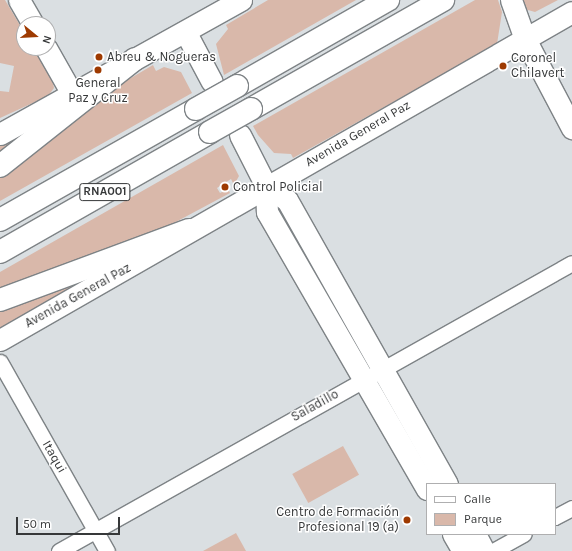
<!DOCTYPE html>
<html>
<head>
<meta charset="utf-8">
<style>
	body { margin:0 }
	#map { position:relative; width:572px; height:551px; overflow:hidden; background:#dadfe2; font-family:Karla,sans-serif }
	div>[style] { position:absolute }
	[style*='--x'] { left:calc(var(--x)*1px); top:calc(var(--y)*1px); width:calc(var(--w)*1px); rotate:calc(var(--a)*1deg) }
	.green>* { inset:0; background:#d9b8aa; transform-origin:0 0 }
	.roads { filter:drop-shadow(1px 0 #7e8386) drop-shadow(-1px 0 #7e8386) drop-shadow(0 1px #7e8386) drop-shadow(0 -1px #7e8386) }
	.street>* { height:15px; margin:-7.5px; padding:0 7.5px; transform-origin:7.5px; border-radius:7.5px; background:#fff }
	.secondary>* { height:21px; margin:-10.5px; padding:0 10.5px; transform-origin:10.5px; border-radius:10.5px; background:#fff }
	.highway>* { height:22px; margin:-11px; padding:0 11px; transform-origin:11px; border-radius:11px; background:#fff }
	.bridges { filter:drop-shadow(1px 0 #7e8386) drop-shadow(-1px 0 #7e8386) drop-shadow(0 1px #7e8386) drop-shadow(0 -1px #7e8386) }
	.highway-bridge>* { height:22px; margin:-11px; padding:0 11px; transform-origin:11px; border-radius:11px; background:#fff }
	.dots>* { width:11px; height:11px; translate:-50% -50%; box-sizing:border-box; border:2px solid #fff; border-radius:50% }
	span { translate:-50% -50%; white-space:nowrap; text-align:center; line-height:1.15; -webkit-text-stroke:3px #fff; paint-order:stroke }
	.shield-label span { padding:1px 3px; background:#fff; border:1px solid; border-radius:3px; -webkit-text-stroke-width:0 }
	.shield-label { font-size:12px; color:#363839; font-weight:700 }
	.poi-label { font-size:13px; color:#363839 }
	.left { translate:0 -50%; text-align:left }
	.right { translate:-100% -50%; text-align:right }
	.street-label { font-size:13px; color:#363839 }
	.legend { position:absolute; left:426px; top:483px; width:130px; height:52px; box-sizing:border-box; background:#fff; border:1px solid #afafb0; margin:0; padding:5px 7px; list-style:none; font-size:12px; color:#363839 }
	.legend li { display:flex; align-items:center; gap:8px; height:20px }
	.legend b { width:20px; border:1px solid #afafb0 }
	.north { position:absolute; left:16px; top:16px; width:40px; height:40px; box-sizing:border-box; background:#fff; border:1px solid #afafb0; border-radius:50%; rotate:108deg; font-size:11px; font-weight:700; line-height:16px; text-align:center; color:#363839 }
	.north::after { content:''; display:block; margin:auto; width:14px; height:18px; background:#9e3a01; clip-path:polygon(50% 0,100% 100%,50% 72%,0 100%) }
	.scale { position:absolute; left:16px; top:517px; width:104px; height:18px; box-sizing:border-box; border:2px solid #363839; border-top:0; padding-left:5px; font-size:12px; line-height:14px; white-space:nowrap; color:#363839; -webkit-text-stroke:3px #fff; paint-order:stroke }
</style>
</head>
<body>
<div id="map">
	<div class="green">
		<div style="clip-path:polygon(0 0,5px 0,24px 32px,24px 48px,34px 48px,52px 78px,54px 88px,48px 96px,0 118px,0 91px,9px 92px,14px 66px,0 63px)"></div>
		<div style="clip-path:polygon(268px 0,356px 0,224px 75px,216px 44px,228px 29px,226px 25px)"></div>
		<div style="clip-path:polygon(475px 0,498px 0,502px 12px,497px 44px,293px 158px,291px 154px,274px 153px,258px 135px,253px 126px)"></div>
		<div style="clip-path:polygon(519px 0,558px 0,535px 12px,521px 8px)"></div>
		<div style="clip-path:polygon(153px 65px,156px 71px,164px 67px,181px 72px,192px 93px,0 201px,0 173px,97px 98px)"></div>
		<div style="clip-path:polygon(50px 115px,0 156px,0 143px)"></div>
		<div style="clip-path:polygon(223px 145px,239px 176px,234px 185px,231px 179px,217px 188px,220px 193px,228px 189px,230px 193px,142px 240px,0 295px,0 272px)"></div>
		<div style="clip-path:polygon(119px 261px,0 331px,0 311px)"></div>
		<div style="left:343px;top:446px;width:33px;height:58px;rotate:61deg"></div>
		<div style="clip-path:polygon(236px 533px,246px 551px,203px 551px)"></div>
	</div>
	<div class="roads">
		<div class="street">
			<div style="--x:0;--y:362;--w:217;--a:60.5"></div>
			<div style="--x:555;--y:517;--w:19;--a:-28"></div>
			<div style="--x:59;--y:551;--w:588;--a:-29.31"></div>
			<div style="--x:493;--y:551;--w:35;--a:-29"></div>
		</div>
		<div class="secondary">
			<div style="--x:19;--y:0;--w:28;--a:60"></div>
			<div style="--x:511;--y:0;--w:41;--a:70.3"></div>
			<div style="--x:525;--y:39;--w:101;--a:62.2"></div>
			<div style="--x:186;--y:33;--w:55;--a:62"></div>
			<div style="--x:46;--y:48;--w:51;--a:60.4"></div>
			<div style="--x:0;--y:134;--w:276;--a:-29.1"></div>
			<div style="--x:240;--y:135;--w:57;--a:63"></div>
			<div style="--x:266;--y:186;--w:26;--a:88"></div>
			<div style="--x:267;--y:212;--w:320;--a:60"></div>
			<div style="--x:266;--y:186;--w:25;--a:34"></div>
			<div style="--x:287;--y:200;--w:326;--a:60.6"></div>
			<div style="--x:0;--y:340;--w:659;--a:-29.83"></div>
			<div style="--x:453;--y:534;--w:20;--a:60"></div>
			<div style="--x:475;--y:534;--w:19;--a:62"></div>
		</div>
		<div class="highway">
			<div style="--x:237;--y:86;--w:174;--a:-29.7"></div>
			<div style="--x:251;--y:109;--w:221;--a:-29.6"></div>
			<div style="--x:0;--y:166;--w:172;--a:-38.4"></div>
			<div style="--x:0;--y:220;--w:225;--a:-29.5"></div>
			<div style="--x:0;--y:252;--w:242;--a:-29.7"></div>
			<div style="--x:0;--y:300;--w:202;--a:-20.3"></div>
		</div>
	</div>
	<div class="bridges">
		<div class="highway-bridge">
			<div style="--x:196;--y:109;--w:47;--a:-29.3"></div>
			<div style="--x:210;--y:132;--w:47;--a:-29.3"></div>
		</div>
	</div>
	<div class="dots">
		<div style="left:99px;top:57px;background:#9e3a01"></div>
		<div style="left:503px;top:66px;background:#9e3a01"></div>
		<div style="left:98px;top:70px;background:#9e3a01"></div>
		<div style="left:225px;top:187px;background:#9e3a01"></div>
		<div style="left:407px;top:520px;background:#9e3a01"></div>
	</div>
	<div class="shield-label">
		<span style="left:105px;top:192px">RNA001</span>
	</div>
	<div class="poi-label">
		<span class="left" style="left:107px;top:57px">Abreu &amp; Nogueras</span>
		<span class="left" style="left:511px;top:66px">Coronel<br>Chilavert</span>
		<span style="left:98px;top:91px">General<br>Paz y Cruz</span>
		<span class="left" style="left:233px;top:187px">Control Policial</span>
		<span class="right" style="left:399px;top:520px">Centro de Formación<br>Profesional 19 (a)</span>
	</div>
	<div class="street-label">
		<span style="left:358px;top:134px;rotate:-30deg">Avenida General Paz</span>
		<span style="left:78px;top:296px;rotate:-29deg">Avenida General Paz</span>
		<span style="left:315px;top:406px;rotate:-29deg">Saladillo</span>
		<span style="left:54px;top:457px;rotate:60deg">Itaqui</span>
	</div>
	<ul class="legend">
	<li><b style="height:5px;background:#fff"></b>Calle</li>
	<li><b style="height:11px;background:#d9b8aa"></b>Parque</li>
	</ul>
	<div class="north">N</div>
	<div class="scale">50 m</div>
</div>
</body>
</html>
